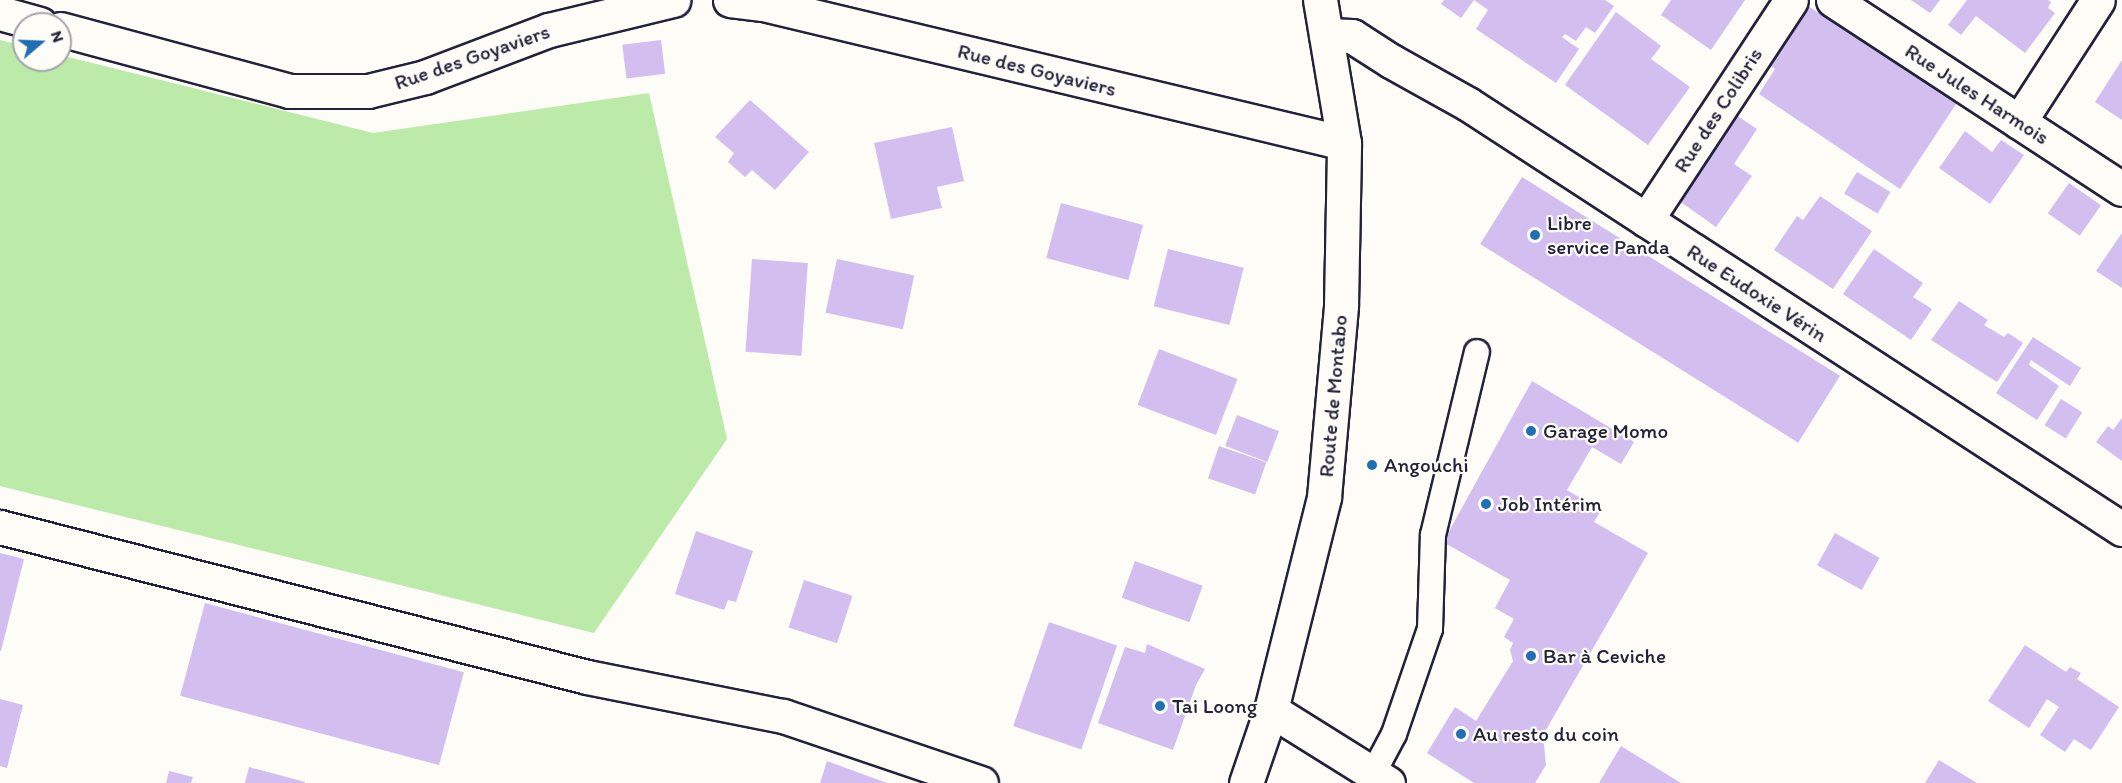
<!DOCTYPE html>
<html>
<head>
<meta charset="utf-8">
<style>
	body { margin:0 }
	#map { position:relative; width:2122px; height:783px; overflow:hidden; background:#fdfcf7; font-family:Itim,sans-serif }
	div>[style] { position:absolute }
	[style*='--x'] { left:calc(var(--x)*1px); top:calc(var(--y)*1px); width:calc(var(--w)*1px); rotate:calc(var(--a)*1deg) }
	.green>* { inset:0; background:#bceaa8 }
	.building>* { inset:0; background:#d2bff0; transform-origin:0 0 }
	.roads { filter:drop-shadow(2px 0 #22223b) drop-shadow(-2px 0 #22223b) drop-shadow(0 2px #22223b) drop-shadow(0 -2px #22223b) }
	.lane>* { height:24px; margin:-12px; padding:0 12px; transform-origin:12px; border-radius:12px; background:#fdfcf7 }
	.street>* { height:33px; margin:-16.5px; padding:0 16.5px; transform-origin:16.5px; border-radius:16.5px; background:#fdfcf7 }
	.secondary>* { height:33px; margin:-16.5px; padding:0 16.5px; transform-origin:16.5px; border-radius:16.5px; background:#fdfcf7 }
	.dots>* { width:16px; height:16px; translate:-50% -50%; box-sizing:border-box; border:3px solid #fdfcf7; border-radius:50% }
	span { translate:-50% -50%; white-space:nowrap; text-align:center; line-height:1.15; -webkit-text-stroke:4.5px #fdfcf7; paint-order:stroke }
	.street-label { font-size:21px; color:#22223b }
	.poi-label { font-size:21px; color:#22223b }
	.left { translate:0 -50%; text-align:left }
	.north { position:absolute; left:12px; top:12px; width:60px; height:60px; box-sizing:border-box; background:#fdfcf7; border:2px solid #a5a5ac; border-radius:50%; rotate:71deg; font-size:16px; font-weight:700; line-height:24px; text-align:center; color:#22223b }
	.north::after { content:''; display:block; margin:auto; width:21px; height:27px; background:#1f6fb2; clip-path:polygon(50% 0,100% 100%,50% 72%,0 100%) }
</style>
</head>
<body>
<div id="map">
	<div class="green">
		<div style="clip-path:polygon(0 40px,24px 46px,24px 60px,60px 60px,60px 55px,373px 133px,649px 93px,727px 439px,594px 633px,0 486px)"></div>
	</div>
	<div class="building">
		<div style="clip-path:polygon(1444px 0,1474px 0,1461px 18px,1441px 4px)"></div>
		<div style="clip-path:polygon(1474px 0,1605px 0,1614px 6px,1595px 33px,1586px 27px,1576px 41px,1565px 34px,1562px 37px,1579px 49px,1556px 83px,1476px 29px,1488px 10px)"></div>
		<div style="clip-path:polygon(1671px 0,1745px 0,1711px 50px,1661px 15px)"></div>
		<div style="clip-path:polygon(1911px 0,1940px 0,1930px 13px)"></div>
		<div style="clip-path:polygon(1967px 0,2048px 0,2051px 2px,2048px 8px,2055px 13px,2025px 53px,1976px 16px,1961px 35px,1948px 25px)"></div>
		<div style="clip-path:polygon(1808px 6px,1839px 26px,1844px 20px,1960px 98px,1900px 189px,1759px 94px,1775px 69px,1769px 65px)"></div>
		<div style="clip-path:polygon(1616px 12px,1661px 46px,1651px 59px,1690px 87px,1648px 145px,1565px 85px)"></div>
		<div style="left:661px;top:40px;width:34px;height:39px;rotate:83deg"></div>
		<div style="clip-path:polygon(2122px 60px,2122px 120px,2095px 102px)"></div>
		<div style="clip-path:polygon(750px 100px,809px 152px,775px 190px,752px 170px,745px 177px,728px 162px,734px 153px,715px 137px)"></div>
		<div style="clip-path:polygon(1733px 113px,1757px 129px,1734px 164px,1752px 176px,1716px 227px,1675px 198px)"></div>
		<div style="clip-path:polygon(952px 127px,964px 181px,937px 187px,942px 208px,891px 219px,874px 143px)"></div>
		<div style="clip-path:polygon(1965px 131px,1992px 152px,2001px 140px,2024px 155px,1990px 204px,1939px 168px)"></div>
		<div style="left:1857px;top:172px;width:39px;height:25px;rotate:31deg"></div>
		<div style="left:1522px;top:177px;width:375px;height:79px;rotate:32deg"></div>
		<div style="left:2069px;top:183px;width:39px;height:37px;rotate:35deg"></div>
		<div style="clip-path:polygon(1820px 196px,1872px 231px,1833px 289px,1774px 250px,1797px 216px,1803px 220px)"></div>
		<div style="left:1061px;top:203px;width:85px;height:57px;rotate:15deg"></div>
		<div style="clip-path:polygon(2122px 233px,2122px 288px,2096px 271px)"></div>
		<div style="left:1168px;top:249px;width:78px;height:59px;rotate:14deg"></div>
		<div style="clip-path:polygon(1874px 249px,1923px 283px,1913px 297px,1932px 309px,1911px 340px,1843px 294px)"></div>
		<div style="left:752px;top:259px;width:56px;height:93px;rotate:4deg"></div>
		<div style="left:837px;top:259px;width:79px;height:55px;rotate:12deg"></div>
		<div style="clip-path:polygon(1959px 301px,1988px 320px,1984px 325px,2004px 337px,2008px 333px,2023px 343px,1997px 382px,1931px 340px)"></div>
		<div style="clip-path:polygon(2033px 337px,2081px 368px,2070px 386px,2031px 360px,2029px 365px,2059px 386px,2037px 420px,1996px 393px)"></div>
		<div style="left:1159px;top:349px;width:84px;height:60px;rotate:21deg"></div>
		<div style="clip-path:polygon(1532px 381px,1634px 442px,1621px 464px,1592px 447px,1567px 490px,1601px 510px,1594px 522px,1648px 553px,1543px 735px,1546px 765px,1535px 783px,1474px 783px,1427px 753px,1455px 707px,1476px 721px,1513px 661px,1510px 650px,1513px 643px,1504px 637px,1514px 619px,1495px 608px,1510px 580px,1443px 542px)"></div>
		<div style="left:2061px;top:399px;width:25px;height:31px;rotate:32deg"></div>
		<div style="left:1237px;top:415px;width:45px;height:33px;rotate:21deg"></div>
		<div style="clip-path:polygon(2122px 418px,2122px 461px,2096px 442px,2108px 426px,2113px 430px)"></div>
		<div style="left:1219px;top:446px;width:50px;height:34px;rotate:19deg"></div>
		<div style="clip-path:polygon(696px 531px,753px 551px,736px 602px,728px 600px,724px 610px,675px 594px)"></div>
		<div style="left:1835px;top:533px;width:51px;height:37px;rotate:29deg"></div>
		<div style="clip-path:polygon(0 553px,24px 559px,1px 651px,0 651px)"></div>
		<div style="left:1135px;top:561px;width:72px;height:39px;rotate:20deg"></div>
		<div style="left:804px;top:580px;width:51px;height:50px;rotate:18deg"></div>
		<div style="left:205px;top:603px;width:268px;height:96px;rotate:15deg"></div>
		<div style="left:1049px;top:622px;width:72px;height:110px;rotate:19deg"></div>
		<div style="clip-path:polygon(1147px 644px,1205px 669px,1196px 685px,1173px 750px,1098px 723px,1125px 647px,1145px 653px)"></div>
		<div style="clip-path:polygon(2025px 645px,2066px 672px,2070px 667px,2081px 673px,2077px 679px,2119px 707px,2091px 750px,2074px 739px,2065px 752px,2040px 735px,2059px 707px,2047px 699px,2029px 728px,1988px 701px)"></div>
		<div style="clip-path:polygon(0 699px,23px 705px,7px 768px,0 766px)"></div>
		<div style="clip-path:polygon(1621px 746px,1681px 783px,1599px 783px)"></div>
		<div style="clip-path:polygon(1939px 760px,1977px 783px,1925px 783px)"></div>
		<div style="clip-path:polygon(827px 761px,887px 783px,820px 783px)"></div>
		<div style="clip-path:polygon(249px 767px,305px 782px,305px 783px,245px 783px)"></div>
		<div style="clip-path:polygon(169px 771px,193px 777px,191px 783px,166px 783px)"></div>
	</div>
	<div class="roads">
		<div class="lane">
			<div style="--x:1368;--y:783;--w:55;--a:-62"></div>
			<div style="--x:1394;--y:734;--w:111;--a:-71.1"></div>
			<div style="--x:1430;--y:629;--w:94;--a:-88.2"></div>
			<div style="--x:1433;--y:535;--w:188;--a:-76.5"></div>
		</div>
		<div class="street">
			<div style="--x:730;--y:0;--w:33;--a:7"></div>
			<div style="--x:763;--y:4;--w:597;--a:13.45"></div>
			<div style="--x:1833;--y:0;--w:345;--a:33.2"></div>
			<div style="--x:0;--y:13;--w:41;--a:15.4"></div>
			<div style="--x:60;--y:29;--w:237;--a:15.1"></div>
			<div style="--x:289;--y:91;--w:79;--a:0"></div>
			<div style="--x:368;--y:91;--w:59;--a:-13.8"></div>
			<div style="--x:425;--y:77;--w:133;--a:-20.8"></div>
			<div style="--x:549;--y:30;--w:128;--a:-13.6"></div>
			<div style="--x:1326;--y:35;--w:26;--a:2"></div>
			<div style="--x:1352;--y:36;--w:46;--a:32.7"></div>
			<div style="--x:1391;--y:61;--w:88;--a:29.2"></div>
			<div style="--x:1468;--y:104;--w:780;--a:33.02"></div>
			<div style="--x:2019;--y:122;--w:145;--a:-57.1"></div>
			<div style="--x:1646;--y:220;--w:263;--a:-56.6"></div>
			<div style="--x:0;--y:527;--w:606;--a:14.33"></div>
			<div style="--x:587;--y:677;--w:200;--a:11.3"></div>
			<div style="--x:783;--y:716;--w:209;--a:18.7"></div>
			<div style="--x:1271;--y:710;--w:138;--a:32"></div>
		</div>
		<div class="secondary">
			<div style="--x:1246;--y:783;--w:77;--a:-71.1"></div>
			<div style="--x:1271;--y:710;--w:219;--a:-76"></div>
			<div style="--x:1324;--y:497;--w:193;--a:-84.9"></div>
			<div style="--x:1341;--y:305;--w:162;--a:-88.9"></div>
			<div style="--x:1344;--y:143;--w:145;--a:-99.5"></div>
		</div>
	</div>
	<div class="dots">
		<div style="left:1535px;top:235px;background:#1f6fb2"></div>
		<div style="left:1531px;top:431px;background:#1f6fb2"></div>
		<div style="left:1372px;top:465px;background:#1f6fb2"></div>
		<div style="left:1486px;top:504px;background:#1f6fb2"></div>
		<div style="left:1531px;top:656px;background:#1f6fb2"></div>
		<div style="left:1160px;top:706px;background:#1f6fb2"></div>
		<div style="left:1461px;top:734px;background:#1f6fb2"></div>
	</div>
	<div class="street-label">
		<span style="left:472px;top:57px;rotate:-19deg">Rue des Goyaviers</span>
		<span style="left:1037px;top:70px;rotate:14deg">Rue des Goyaviers</span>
		<span style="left:1977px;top:94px;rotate:33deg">Rue Jules Harmois</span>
		<span style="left:1718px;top:110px;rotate:-57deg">Rue des Colibris</span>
		<span style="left:1757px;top:293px;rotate:33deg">Rue Eudoxie Vérin</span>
		<span style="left:1333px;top:396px;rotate:-85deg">Route de Montabo</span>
	</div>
	<div class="poi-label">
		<span class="left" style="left:1547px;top:235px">Libre<br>service Panda</span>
		<span class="left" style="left:1543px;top:431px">Garage Momo</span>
		<span class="left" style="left:1384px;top:465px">Angouchi</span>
		<span class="left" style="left:1498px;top:504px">Job Intérim</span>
		<span class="left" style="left:1543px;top:656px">Bar à Ceviche</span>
		<span class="left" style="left:1172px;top:706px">Tai Loong</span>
		<span class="left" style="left:1473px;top:734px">Au resto du coin</span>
	</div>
	<div class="north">N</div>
</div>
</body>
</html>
